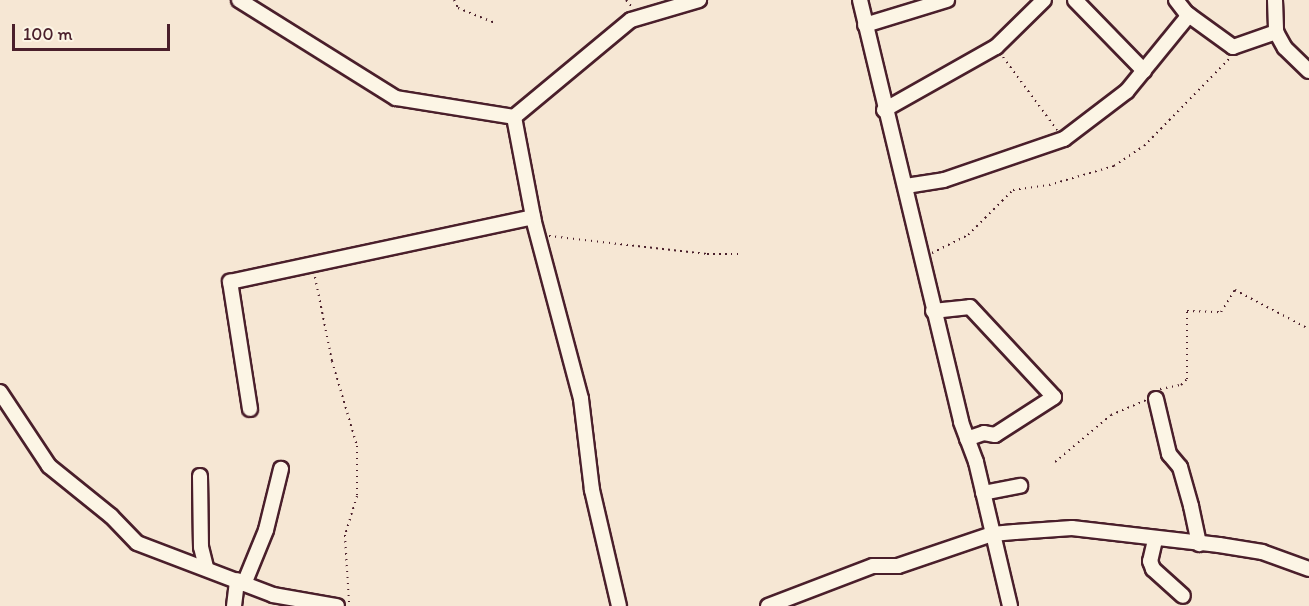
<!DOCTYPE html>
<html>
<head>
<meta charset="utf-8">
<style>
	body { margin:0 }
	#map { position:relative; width:1309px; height:606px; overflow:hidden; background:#f6e7d4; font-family:Itim,sans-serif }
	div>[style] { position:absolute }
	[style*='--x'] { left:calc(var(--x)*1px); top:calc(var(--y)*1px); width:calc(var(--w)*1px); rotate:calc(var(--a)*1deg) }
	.path>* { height:2px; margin-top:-1px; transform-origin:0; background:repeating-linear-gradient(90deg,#4a1f2b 0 1.5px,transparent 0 6px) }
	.roads { filter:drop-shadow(2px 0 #4a1f2b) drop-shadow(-2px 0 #4a1f2b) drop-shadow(0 2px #4a1f2b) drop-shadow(0 -2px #4a1f2b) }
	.minor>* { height:14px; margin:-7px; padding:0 7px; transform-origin:7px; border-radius:7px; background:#fcf5e5 }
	span { translate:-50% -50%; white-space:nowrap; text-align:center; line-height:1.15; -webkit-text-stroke:6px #fcf5e5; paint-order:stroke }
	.scale { position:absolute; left:12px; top:24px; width:158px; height:27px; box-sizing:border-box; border:3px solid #4a1f2b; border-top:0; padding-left:8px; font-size:18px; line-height:21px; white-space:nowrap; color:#4a1f2b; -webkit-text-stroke:4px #fcf5e5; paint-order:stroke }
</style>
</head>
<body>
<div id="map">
	<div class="path">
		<div style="--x:454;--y:0;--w:9;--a:63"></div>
		<div style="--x:458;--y:8;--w:40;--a:22"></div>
		<div style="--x:626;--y:0;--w:9;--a:49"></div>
		<div style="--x:1003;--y:57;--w:91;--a:53.5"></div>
		<div style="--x:549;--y:236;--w:159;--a:6.5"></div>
		<div style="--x:707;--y:254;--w:34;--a:0"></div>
		<div style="--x:932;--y:253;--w:40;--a:-26.6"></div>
		<div style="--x:968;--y:235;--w:64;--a:-45"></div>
		<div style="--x:1013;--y:190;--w:36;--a:-8"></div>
		<div style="--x:1049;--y:185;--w:68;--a:-16.3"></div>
		<div style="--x:1114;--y:166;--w:36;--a:-34"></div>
		<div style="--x:1144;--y:146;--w:122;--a:-45.7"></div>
		<div style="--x:315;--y:277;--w:86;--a:78.6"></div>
		<div style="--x:332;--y:361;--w:89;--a:73.6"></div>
		<div style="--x:357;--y:446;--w:50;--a:90"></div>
		<div style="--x:357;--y:496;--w:41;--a:107.1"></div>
		<div style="--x:345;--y:535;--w:68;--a:86.6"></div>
		<div style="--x:1160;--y:389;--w:21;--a:-11"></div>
		<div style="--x:1181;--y:385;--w:8;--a:-45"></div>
		<div style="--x:1187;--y:379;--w:68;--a:-90"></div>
		<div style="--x:1187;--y:311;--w:34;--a:2"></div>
		<div style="--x:1221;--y:312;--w:26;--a:-58"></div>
		<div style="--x:1235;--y:290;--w:84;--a:27.8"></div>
		<div style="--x:1055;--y:462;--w:73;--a:-40"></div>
		<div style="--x:1111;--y:415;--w:38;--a:-23"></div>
	</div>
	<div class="roads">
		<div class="minor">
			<div style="--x:239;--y:0;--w:185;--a:32"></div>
			<div style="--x:396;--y:98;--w:120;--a:9.1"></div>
			<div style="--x:514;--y:117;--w:107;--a:79.2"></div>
			<div style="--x:534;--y:222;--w:183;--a:75.1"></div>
			<div style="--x:581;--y:399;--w:92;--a:83.1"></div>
			<div style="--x:592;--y:490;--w:119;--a:76.9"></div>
			<div style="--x:860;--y:0;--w:434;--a:76.5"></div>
			<div style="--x:961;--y:422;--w:43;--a:69.4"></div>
			<div style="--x:976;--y:462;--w:148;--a:76.7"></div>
			<div style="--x:1075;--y:0;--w:99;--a:45.8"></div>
			<div style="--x:1176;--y:0;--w:16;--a:52"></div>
			<div style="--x:1186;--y:13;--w:58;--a:35.9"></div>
			<div style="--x:1233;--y:47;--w:46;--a:-19.2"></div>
			<div style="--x:1275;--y:0;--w:32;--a:88"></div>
			<div style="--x:1276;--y:32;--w:18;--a:61"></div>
			<div style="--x:1285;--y:48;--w:33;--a:44"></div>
			<div style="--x:865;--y:25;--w:86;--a:-17"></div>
			<div style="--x:884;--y:110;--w:129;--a:-29.4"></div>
			<div style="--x:996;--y:47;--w:67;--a:-44.4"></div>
			<div style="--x:514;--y:117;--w:152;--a:-39.7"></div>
			<div style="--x:631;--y:20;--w:71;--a:-16.4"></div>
			<div style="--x:906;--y:186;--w:38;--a:-9"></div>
			<div style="--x:944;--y:180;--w:127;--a:-18.9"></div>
			<div style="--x:1064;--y:139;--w:79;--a:-37.3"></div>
			<div style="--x:1127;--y:91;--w:98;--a:-50.8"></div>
			<div style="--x:933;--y:311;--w:37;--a:-6"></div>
			<div style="--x:970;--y:307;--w:123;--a:47"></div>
			<div style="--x:1054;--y:397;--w:70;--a:147.2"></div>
			<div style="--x:995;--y:435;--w:11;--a:-170"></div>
			<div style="--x:984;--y:433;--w:18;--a:161"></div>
			<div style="--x:0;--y:392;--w:89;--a:56.5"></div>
			<div style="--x:49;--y:466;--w:80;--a:38.9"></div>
			<div style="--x:111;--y:516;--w:37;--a:46"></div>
			<div style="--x:137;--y:543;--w:146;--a:20.9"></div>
			<div style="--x:273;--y:595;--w:65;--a:9.8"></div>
			<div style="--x:1156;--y:399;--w:57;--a:76.7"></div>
			<div style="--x:1169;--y:454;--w:17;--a:50"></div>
			<div style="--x:1180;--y:467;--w:41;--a:74.2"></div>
			<div style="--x:1191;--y:506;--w:39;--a:78"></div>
			<div style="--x:250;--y:409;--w:129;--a:-98.9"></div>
			<div style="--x:230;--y:282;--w:310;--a:-12.1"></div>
			<div style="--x:200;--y:476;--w:71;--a:89.2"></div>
			<div style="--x:201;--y:547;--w:21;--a:76"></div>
			<div style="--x:983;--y:493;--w:38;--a:-11"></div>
			<div style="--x:1155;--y:540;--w:22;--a:103"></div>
			<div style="--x:1150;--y:561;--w:9;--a:69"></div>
			<div style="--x:1153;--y:569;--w:40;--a:42"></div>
			<div style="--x:244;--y:584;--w:58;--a:-67.8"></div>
			<div style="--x:266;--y:530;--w:63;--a:-76.2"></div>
			<div style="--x:234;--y:606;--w:26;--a:-83"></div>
			<div style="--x:768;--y:606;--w:112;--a:-20.9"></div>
			<div style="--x:873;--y:566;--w:25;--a:0"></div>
			<div style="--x:898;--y:566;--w:99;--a:-18.8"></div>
			<div style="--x:992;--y:534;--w:23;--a:-5"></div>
			<div style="--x:1015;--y:532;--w:57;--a:-4"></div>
			<div style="--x:1072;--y:528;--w:148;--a:6.6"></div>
			<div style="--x:1219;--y:545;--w:44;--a:9.2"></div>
			<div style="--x:1262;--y:552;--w:50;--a:19.9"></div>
		</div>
	</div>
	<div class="scale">100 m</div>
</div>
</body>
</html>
